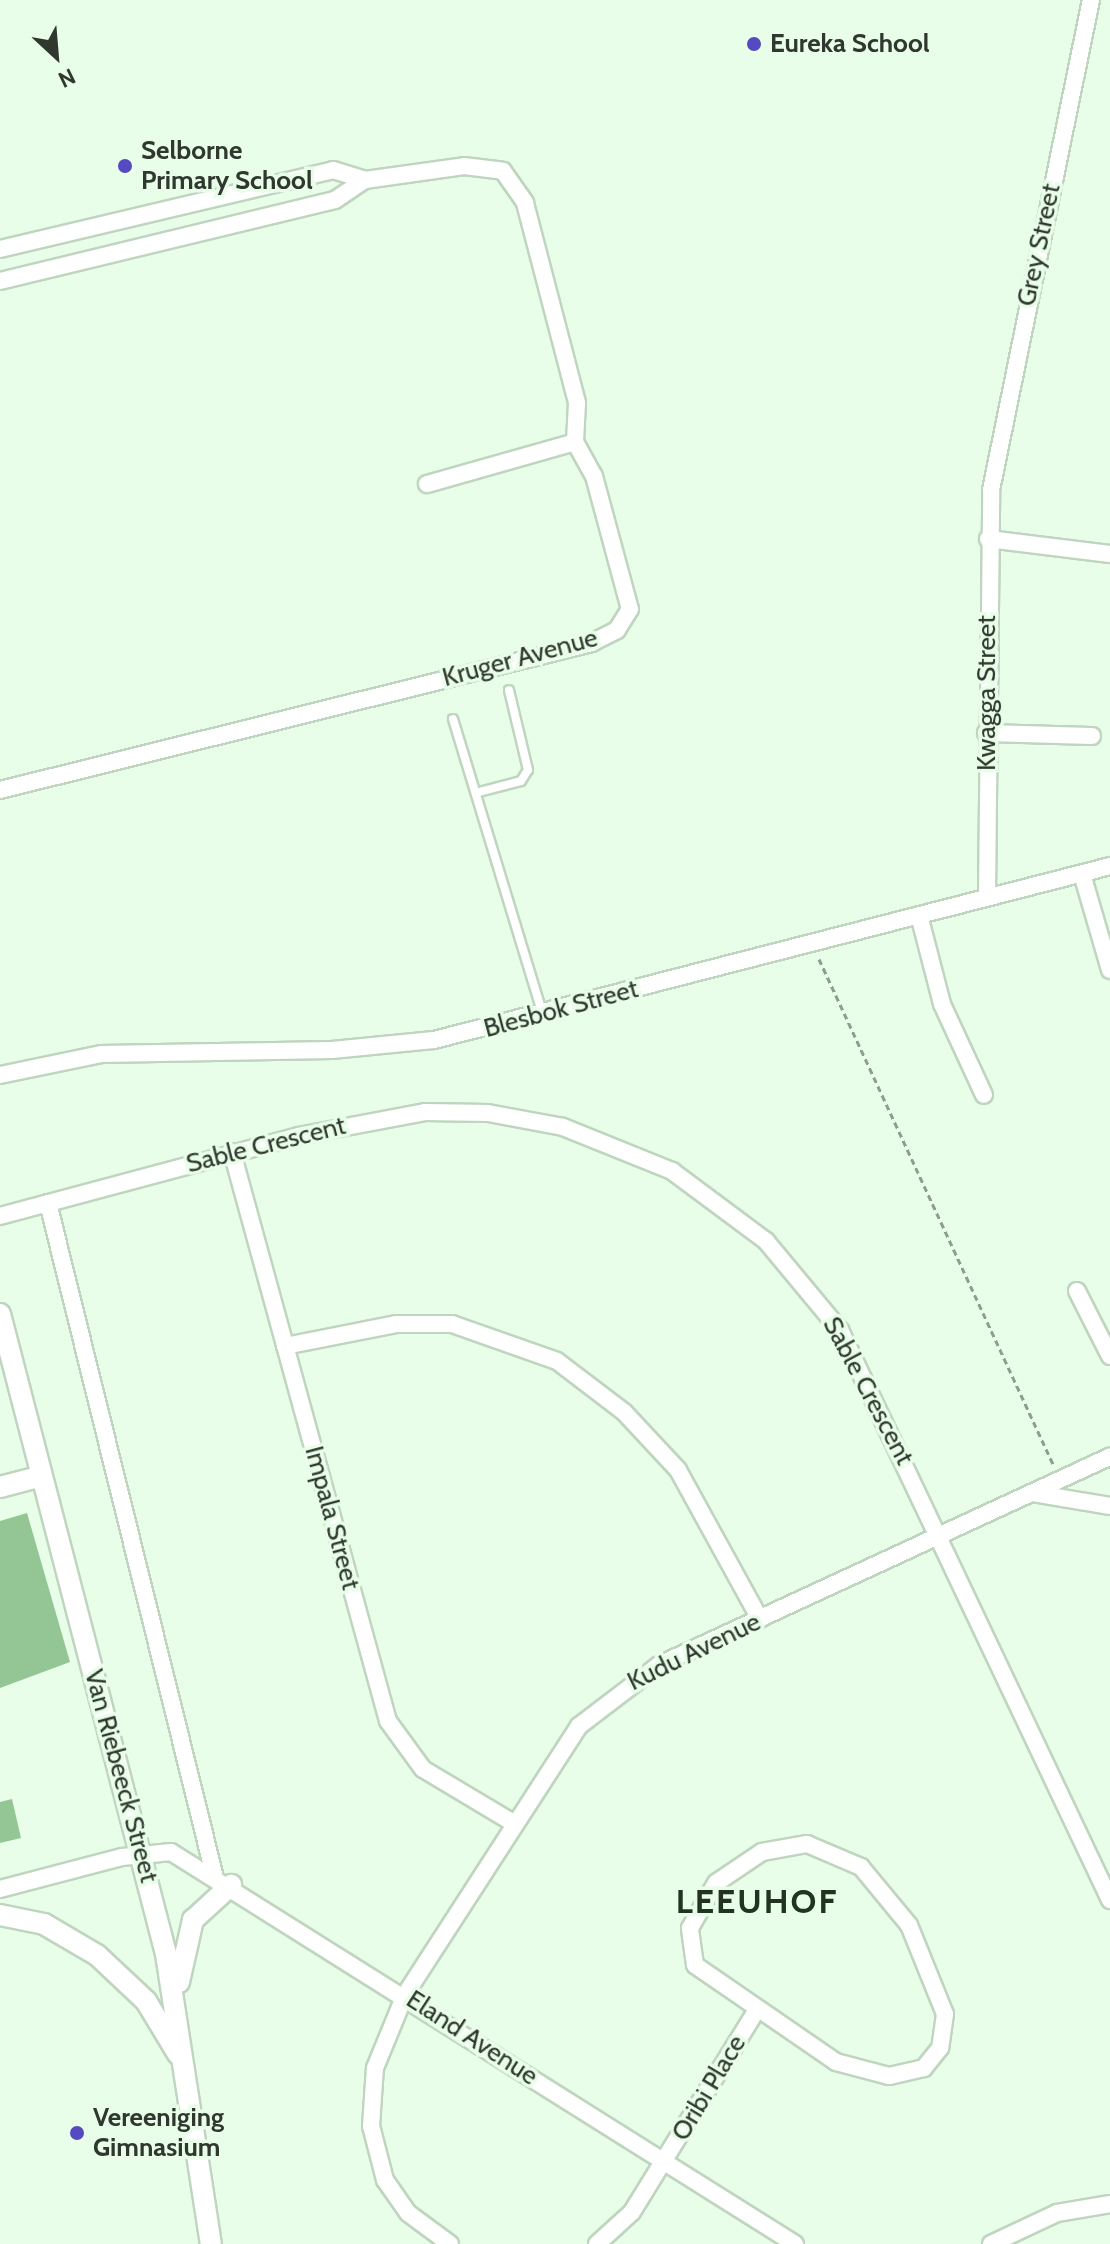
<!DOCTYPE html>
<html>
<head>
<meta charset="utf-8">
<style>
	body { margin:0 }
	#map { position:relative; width:1110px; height:2244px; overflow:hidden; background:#e8fee8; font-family:Cabin,sans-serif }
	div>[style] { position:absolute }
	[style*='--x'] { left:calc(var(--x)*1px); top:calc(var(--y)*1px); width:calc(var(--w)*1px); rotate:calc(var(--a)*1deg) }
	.building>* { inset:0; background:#93c694 }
	.path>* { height:3px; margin-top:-1.5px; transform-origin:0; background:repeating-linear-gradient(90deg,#8e9d8e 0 6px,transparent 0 10px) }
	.roads { filter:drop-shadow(2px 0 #bfd5bf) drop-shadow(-2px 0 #bfd5bf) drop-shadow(0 2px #bfd5bf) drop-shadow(0 -2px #bfd5bf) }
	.service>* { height:8px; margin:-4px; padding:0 4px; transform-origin:4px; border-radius:4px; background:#fff }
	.minor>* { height:16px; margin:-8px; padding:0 8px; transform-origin:8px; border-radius:8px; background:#fff }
	.tertiary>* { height:20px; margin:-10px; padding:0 10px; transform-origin:10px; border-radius:10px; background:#fff }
	.dots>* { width:22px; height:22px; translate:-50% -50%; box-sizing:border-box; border:4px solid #e8fee8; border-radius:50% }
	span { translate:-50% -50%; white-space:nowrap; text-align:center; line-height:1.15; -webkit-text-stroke:7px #e8fee8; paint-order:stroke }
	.poi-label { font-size:26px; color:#2f372f; font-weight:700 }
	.left { translate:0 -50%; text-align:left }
	.street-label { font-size:26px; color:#2f372f }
	.district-label { font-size:34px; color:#232; font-weight:700; letter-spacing:2px }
	.north { position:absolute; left:16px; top:16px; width:80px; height:80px; -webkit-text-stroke:6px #e8fee8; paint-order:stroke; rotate:154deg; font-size:22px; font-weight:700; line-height:32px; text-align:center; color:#2f372f }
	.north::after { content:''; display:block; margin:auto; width:28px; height:36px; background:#2f372f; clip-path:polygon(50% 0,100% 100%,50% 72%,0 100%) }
</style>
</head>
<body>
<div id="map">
	<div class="building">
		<div style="clip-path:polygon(27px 1513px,70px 1662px,0 1688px,0 1521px)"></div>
		<div style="clip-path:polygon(12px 1799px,21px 1838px,0 1843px,0 1802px)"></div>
	</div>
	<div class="path">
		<div style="--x:819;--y:959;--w:557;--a:65.14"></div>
	</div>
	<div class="roads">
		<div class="service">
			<div style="--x:453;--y:719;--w:306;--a:73.1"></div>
			<div style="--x:479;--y:792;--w:43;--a:-14.7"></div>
			<div style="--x:521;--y:781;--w:13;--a:-58"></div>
			<div style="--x:528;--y:770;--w:82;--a:-103.4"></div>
		</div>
		<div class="minor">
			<div style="--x:0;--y:249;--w:342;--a:-13.3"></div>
			<div style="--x:333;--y:170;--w:34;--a:17"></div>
			<div style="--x:365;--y:180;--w:100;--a:-8"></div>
			<div style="--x:464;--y:166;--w:39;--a:7"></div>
			<div style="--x:503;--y:171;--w:39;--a:55"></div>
			<div style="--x:525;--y:203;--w:207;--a:75.4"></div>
			<div style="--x:577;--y:403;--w:39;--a:93"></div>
			<div style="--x:575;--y:442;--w:39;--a:61"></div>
			<div style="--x:594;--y:476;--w:138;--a:74.9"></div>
			<div style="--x:630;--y:609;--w:25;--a:122"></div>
			<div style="--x:617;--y:630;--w:28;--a:153"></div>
			<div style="--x:592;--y:643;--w:610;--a:166.05"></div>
			<div style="--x:0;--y:281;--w:345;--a:-13.6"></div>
			<div style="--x:335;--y:200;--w:36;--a:-34"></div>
			<div style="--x:427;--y:484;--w:154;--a:-15.8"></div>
			<div style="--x:988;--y:539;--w:123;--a:7"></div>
			<div style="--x:986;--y:733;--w:106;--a:1.6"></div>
			<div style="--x:1082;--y:874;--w:100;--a:73.7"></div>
			<div style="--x:987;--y:896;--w:406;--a:-89.4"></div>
			<div style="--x:991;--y:490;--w:500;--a:-78.47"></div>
			<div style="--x:919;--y:915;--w:92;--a:75.5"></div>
			<div style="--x:942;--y:1004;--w:100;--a:65.2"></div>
			<div style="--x:0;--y:1075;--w:103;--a:-11.7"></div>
			<div style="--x:101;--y:1054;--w:231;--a:-1"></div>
			<div style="--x:332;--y:1050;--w:102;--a:-5.6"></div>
			<div style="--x:434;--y:1040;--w:698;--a:-14.43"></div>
			<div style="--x:232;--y:1152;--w:590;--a:74.67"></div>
			<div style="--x:388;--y:1721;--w:59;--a:53.9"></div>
			<div style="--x:423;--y:1769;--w:107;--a:30.9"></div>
			<div style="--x:48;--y:1203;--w:691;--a:76.1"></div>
			<div style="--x:0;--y:1216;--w:309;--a:-15"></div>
			<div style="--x:298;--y:1136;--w:129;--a:-10.7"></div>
			<div style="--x:425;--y:1112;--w:63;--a:0.9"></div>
			<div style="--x:488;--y:1113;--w:76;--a:10.6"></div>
			<div style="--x:563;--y:1127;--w:118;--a:22"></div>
			<div style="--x:672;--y:1171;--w:117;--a:36.7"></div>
			<div style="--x:766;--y:1241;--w:116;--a:50.3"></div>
			<div style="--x:840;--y:1330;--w:631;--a:64.65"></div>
			<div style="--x:1077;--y:1291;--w:73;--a:63.1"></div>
			<div style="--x:285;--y:1346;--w:113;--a:-11.2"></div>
			<div style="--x:396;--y:1324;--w:56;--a:0"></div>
			<div style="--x:452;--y:1324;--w:111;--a:19.4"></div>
			<div style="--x:557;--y:1361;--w:84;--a:37.3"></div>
			<div style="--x:624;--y:1412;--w:79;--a:47"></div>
			<div style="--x:678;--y:1470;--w:170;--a:61.2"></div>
			<div style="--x:1033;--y:1493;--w:78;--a:9.6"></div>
			<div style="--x:807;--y:1844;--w:59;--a:23.1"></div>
			<div style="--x:861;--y:1867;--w:75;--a:50.4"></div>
			<div style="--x:909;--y:1925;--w:96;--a:68"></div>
			<div style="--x:945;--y:2014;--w:34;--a:98"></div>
			<div style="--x:940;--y:2048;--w:26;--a:129"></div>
			<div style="--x:924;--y:2068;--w:36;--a:167"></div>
			<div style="--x:889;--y:2076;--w:55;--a:-165.2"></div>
			<div style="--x:836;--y:2062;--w:171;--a:-145.5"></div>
			<div style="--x:695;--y:1965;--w:37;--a:-98"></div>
			<div style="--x:690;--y:1928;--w:52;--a:-60"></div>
			<div style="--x:716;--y:1883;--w:55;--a:-34"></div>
			<div style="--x:762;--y:1852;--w:46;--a:-10.1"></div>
			<div style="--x:0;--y:1889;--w:126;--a:-14.7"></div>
			<div style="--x:122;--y:1857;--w:49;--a:-5.8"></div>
			<div style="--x:171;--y:1852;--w:737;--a:32.14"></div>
			<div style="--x:450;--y:2244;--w:52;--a:-143.6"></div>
			<div style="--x:408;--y:2213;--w:40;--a:-124.9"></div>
			<div style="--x:385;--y:2180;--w:56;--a:-104.5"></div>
			<div style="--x:371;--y:2126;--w:58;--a:-86.1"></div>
			<div style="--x:375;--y:2068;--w:79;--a:-67.7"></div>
			<div style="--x:405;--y:1995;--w:320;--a:-57.1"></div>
			<div style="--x:579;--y:1726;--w:101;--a:-37.3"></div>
			<div style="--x:659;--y:1665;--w:497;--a:-24.8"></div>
			<div style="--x:597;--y:2244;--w:47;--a:-42.4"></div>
			<div style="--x:632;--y:2212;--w:234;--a:-58.3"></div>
			<div style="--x:991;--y:2244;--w:73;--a:-25.2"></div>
			<div style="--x:1057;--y:2213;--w:54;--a:-9.6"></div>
		</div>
		<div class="tertiary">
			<div style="--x:0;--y:1314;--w:661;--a:75.46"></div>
			<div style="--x:166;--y:1954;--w:293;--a:81.2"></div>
			<div style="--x:0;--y:1487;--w:43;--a:-14.7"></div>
			<div style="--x:0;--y:1915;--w:45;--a:11.6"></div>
			<div style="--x:44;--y:1924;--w:61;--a:30.3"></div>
			<div style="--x:97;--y:1955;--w:67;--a:43.2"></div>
			<div style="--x:146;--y:2001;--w:62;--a:58.9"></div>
			<div style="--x:179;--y:1982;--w:64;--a:-77.3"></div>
			<div style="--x:193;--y:1920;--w:52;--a:-42.6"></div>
		</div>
	</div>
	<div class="dots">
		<div style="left:754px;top:44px;background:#554ac1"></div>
		<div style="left:125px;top:166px;background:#554ac1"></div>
		<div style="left:77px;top:2133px;background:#554ac1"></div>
	</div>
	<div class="poi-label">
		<span class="left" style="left:770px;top:44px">Eureka School</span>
		<span class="left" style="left:141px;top:166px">Selborne<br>Primary School</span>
		<span class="left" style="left:93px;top:2133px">Vereeniging<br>Gimnasium</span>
	</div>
	<div class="street-label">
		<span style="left:1039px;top:245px;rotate:-78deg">Grey Street</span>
		<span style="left:520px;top:658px;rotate:-15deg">Kruger Avenue</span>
		<span style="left:987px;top:693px;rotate:-90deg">Kwagga Street</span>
		<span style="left:561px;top:1009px;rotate:-15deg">Blesbok Street</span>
		<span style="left:266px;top:1145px;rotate:-14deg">Sable Crescent</span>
		<span style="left:868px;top:1391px;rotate:62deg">Sable Crescent</span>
		<span style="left:332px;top:1518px;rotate:75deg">Impala Street</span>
		<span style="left:694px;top:1652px;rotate:-26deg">Kudu Avenue</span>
		<span style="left:121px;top:1776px;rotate:75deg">Van Riebeeck Street</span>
		<span style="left:472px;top:2038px;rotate:33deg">Eland Avenue</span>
		<span style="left:709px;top:2088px;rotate:-59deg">Oribi Place</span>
	</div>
	<div class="district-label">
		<span style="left:757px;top:1902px">LEEUHOF</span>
	</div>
	<div class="north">N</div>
</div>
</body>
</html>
